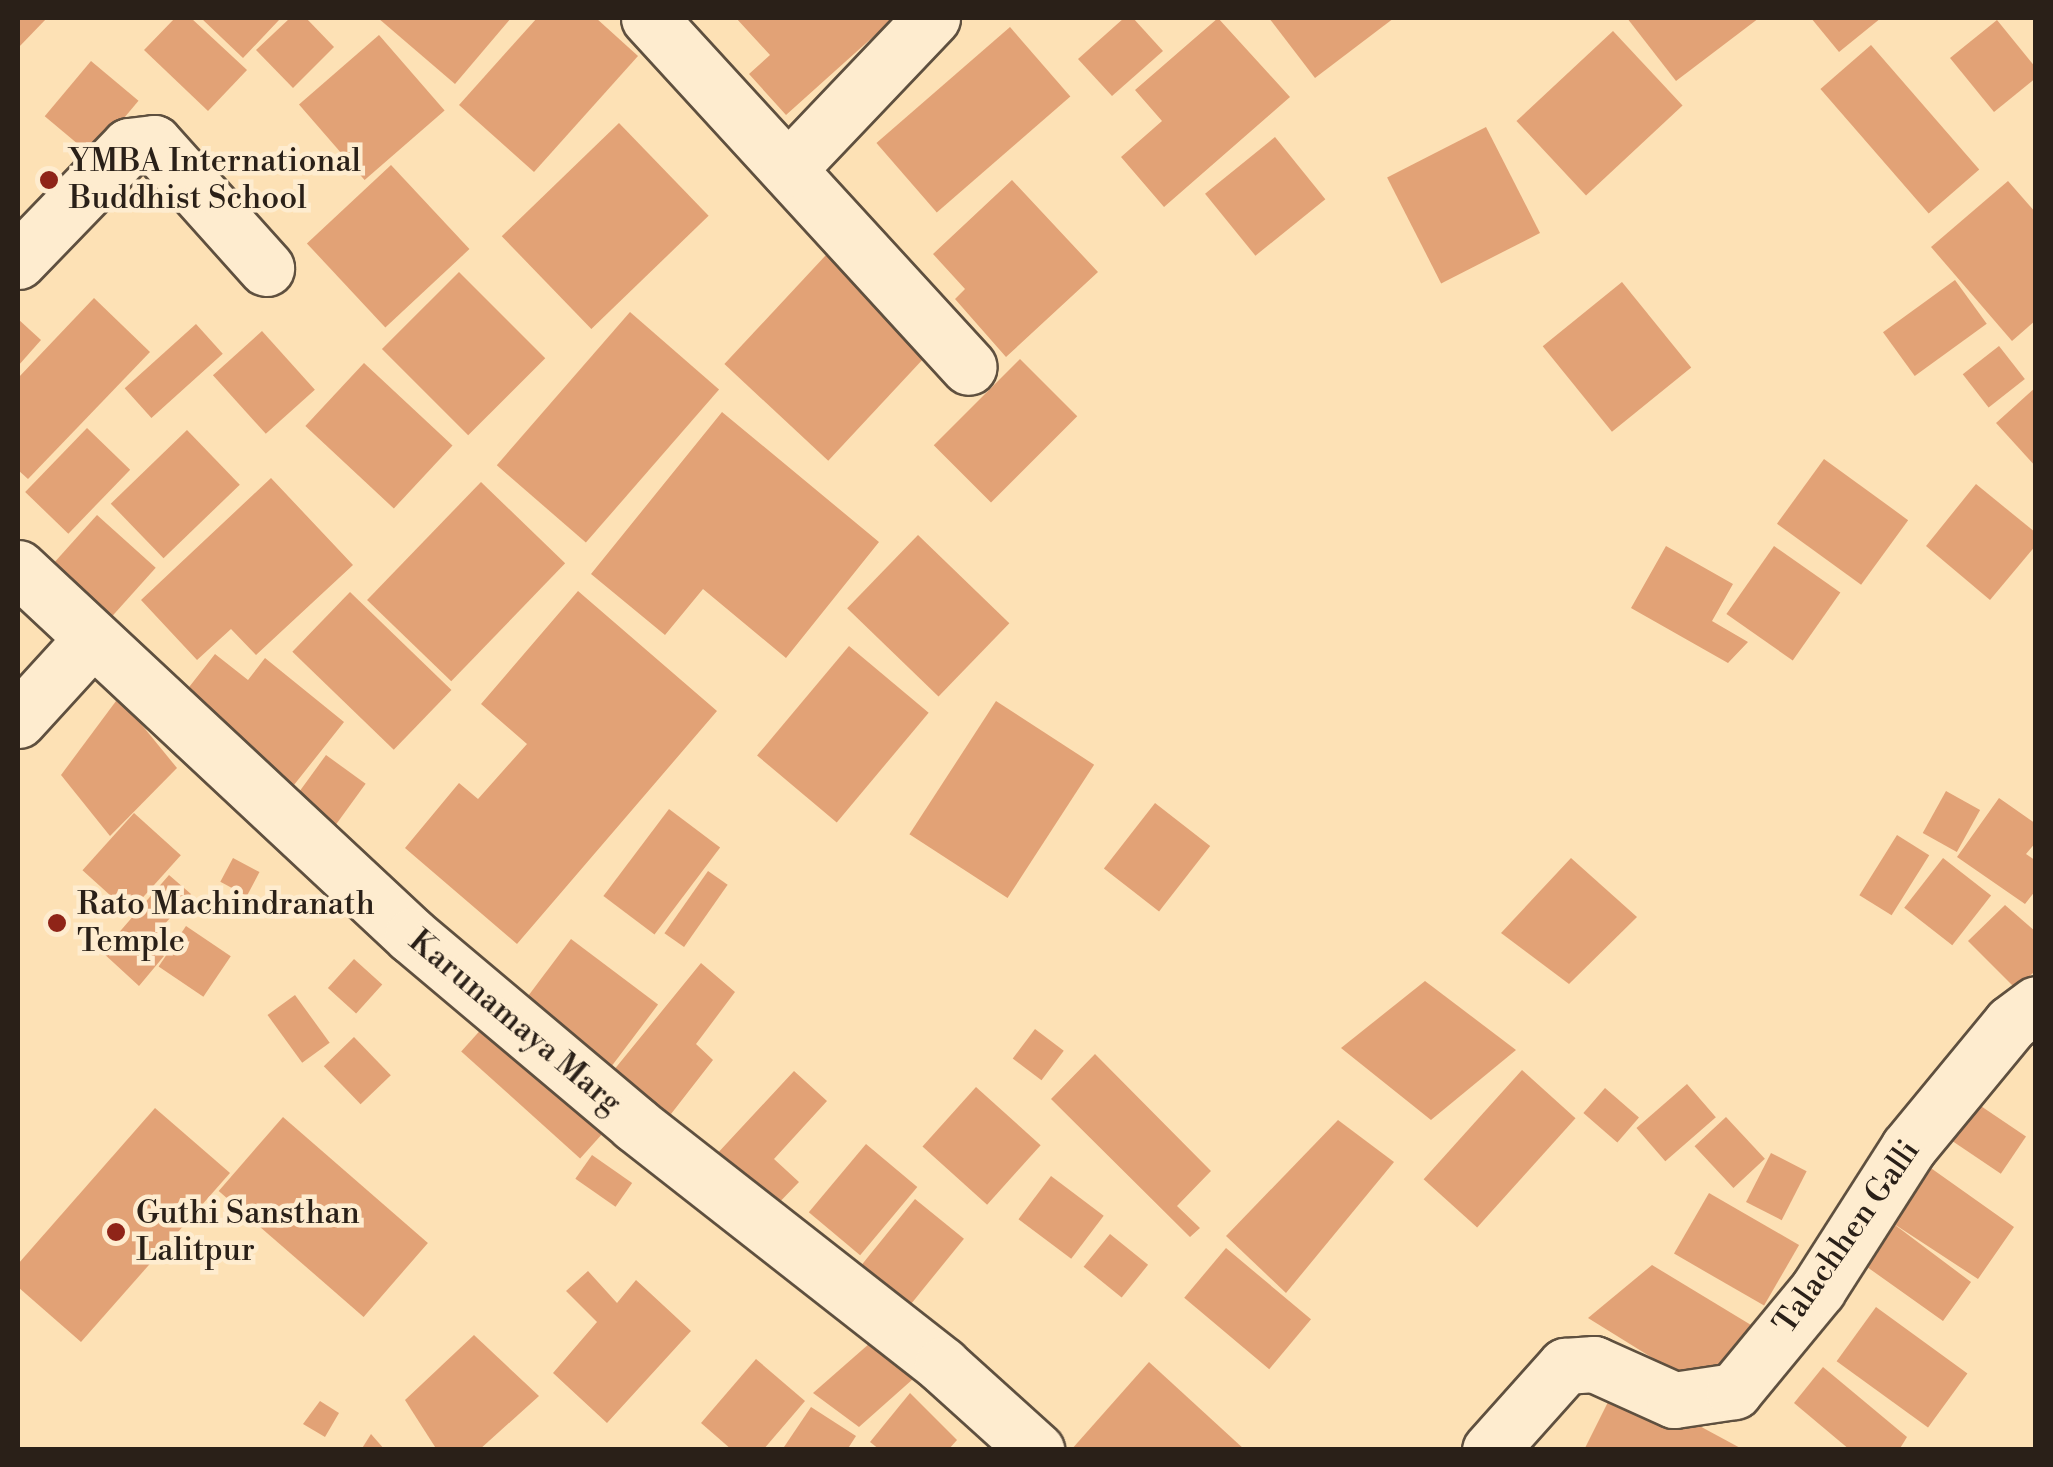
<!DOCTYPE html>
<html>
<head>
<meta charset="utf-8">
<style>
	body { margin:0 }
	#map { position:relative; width:2053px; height:1467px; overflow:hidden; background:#fde1b5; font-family:"Libre Bodoni",serif }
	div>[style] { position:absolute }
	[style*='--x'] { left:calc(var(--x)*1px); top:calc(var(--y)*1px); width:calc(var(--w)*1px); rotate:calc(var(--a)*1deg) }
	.building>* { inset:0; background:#e2a276; transform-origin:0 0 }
	.roads { filter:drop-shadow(2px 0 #5f503f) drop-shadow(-2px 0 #5f503f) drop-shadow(0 2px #5f503f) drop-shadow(0 -2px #5f503f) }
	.street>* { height:55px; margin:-27.5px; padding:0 27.5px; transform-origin:27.5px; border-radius:27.5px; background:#feeccf }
	.dots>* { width:28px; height:28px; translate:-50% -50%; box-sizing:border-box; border:5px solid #feeccf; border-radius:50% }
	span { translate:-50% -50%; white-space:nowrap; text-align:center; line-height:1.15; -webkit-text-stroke:9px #feeccf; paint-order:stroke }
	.poi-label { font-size:32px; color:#2a2018 }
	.left { translate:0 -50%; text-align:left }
	.street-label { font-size:32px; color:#2a2018 }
	.frame { position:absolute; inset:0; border:20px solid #2a2018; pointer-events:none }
</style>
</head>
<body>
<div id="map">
	<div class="building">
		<div style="clip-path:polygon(18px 18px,47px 18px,18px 48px)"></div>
		<div style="clip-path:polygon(175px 18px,191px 18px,247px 70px,208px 111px,144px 50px)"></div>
		<div style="clip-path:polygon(201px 18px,276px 18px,279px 20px,243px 58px)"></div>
		<div style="clip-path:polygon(290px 18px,306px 18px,334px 47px,293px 88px,256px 50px)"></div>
		<div style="clip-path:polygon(378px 18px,511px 18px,455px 84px)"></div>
		<div style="clip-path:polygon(537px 18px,596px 18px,638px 56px,534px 172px,459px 105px)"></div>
		<div style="clip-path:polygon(736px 18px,894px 18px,786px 115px,749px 74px,770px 55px)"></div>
		<div style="clip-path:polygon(1124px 18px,1133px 18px,1163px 51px,1112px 96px,1078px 59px)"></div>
		<div style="clip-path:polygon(1218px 18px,1290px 97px,1164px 207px,1121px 157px,1162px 121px,1135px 90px)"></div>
		<div style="clip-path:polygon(1269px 18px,1394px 18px,1315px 78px)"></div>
		<div style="clip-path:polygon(1627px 18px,1759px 18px,1676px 81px)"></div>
		<div style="clip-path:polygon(1811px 18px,1881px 18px,1839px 52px)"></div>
		<div style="clip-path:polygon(1997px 20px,2036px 68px,2036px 78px,1994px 112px,1950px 58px)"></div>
		<div style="left:1010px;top:27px;width:92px;height:177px;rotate:49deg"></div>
		<div style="left:1613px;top:31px;width:102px;height:132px;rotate:47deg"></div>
		<div style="left:379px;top:35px;width:100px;height:106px;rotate:49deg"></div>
		<div style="left:1871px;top:45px;width:165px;height:67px;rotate:49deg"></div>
		<div style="left:91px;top:61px;width:62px;height:72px;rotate:40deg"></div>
		<div style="left:619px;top:123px;width:129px;height:163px;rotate:46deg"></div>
		<div style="left:1486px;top:127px;width:119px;height:111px;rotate:63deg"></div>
		<div style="left:1275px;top:137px;width:80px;height:90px;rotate:51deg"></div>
		<div style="left:391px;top:165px;width:115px;height:115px;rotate:47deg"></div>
		<div style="clip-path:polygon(1012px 180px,1098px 272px,1006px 357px,955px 299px,965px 289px,933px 254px)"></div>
		<div style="clip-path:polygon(2008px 181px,2036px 213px,2036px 320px,2012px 341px,1931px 247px)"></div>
		<div style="left:826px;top:255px;width:142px;height:149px;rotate:43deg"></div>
		<div style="left:459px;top:272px;width:122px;height:109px;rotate:45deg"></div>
		<div style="left:1955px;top:280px;width:54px;height:89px;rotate:54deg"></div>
		<div style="left:1622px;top:282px;width:110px;height:102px;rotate:51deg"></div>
		<div style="clip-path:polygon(94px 298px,150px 352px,28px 479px,18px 470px,18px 378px)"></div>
		<div style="left:630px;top:312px;width:118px;height:203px;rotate:41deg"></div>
		<div style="clip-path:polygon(18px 319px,41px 340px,18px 366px)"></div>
		<div style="left:196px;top:324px;width:40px;height:96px;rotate:48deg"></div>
		<div style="left:262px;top:331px;width:79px;height:66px;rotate:48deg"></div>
		<div style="left:1999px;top:346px;width:42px;height:46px;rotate:52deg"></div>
		<div style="left:1020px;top:359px;width:81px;height:122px;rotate:45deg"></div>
		<div style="left:364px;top:363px;width:121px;height:86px;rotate:43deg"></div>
		<div style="clip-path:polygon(2036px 387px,2036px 467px,1996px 423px)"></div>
		<div style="clip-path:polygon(722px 412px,879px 542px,786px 658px,703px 589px,665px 635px,591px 574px)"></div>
		<div style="left:87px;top:428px;width:60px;height:89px;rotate:44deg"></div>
		<div style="left:187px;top:430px;width:76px;height:106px;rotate:46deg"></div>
		<div style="left:1824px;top:459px;width:104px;height:80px;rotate:36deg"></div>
		<div style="clip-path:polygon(271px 478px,353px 565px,256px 655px,231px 629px,197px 660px,141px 600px)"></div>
		<div style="left:481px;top:482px;width:117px;height:164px;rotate:44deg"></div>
		<div style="clip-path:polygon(1976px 484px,2036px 533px,2036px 545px,1990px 600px,1926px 546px)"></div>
		<div style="left:97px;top:515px;width:79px;height:91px;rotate:42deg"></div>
		<div style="left:918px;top:535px;width:127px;height:102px;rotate:44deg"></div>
		<div style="clip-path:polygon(1666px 546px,1733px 584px,1712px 621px,1748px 642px,1728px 663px,1631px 608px)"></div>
		<div style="left:1774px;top:546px;width:81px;height:83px;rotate:35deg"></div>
		<div style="clip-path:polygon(578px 591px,717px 711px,517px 944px,405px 848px,459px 783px,478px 799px,527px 744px,481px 704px)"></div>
		<div style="left:350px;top:592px;width:141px;height:83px;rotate:44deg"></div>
		<div style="left:849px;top:646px;width:104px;height:143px;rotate:40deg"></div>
		<div style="clip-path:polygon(215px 654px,248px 680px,265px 658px,344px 722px,286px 795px,209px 734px,221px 719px,186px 691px)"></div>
		<div style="clip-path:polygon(119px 697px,177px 768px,110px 836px,61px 775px)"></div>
		<div style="left:996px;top:701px;width:117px;height:159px;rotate:33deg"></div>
		<div style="left:326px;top:755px;width:49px;height:56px;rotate:36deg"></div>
		<div style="left:1946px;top:791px;width:39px;height:48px;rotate:29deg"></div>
		<div style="clip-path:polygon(1999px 798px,2036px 824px,2036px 842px,2026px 854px,2036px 861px,2036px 890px,2025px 904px,1957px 857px)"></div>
		<div style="left:1155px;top:803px;width:70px;height:83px;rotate:38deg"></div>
		<div style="left:669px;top:809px;width:64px;height:109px;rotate:37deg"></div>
		<div style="left:134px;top:813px;width:63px;height:77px;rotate:42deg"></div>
		<div style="left:1897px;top:835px;width:38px;height:71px;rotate:32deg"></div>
		<div style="left:233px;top:858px;width:30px;height:27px;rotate:28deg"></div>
		<div style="clip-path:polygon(1571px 858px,1637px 917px,1569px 984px,1501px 933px)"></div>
		<div style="left:1943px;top:858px;width:61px;height:63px;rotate:38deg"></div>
		<div style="left:708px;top:871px;width:24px;height:76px;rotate:35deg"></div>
		<div style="clip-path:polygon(169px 875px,191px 894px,149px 942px,164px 956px,139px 986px,102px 952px)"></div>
		<div style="clip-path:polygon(2005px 905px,2036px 932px,2036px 970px,2016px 989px,1968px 941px)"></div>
		<div style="left:186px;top:926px;width:54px;height:49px;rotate:34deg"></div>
		<div style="left:571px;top:939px;width:109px;height:81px;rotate:37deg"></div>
		<div style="left:354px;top:959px;width:38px;height:39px;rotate:42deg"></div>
		<div style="clip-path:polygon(701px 963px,735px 992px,696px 1044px,713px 1060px,664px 1123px,609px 1076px)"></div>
		<div style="clip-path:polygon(1425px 981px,1516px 1050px,1431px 1120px,1341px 1048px)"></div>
		<div style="left:295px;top:995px;width:59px;height:34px;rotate:54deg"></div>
		<div style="left:494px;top:1015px;width:160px;height:49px;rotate:42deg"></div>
		<div style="left:1035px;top:1029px;width:36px;height:37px;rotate:37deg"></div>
		<div style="left:354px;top:1037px;width:53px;height:42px;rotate:46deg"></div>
		<div style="clip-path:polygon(1095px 1054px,1211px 1171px,1177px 1206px,1200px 1228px,1190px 1237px,1051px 1099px)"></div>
		<div style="left:1522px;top:1070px;width:72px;height:147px;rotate:42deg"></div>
		<div style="clip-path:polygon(794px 1071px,827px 1101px,774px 1159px,799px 1182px,772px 1210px,715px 1156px)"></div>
		<div style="left:1687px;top:1084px;width:44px;height:67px;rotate:49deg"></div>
		<div style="left:976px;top:1087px;width:87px;height:80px;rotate:42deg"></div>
		<div style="left:1605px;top:1088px;width:45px;height:33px;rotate:41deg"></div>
		<div style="left:1963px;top:1094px;width:76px;height:45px;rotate:34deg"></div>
		<div style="clip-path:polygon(155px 1108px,230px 1173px,81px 1342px,18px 1287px,18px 1264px)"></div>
		<div style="left:283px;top:1117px;width:192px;height:98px;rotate:41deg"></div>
		<div style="left:1726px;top:1117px;width:57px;height:43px;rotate:47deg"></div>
		<div style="clip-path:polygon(1338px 1120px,1394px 1162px,1286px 1293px,1226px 1236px)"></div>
		<div style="left:866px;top:1144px;width:67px;height:89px;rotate:40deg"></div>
		<div style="left:1771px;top:1153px;width:40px;height:55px;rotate:27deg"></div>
		<div style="clip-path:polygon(1911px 1154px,2014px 1227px,1978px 1279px,1891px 1222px,1971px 1282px,1943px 1321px,1846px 1252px)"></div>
		<div style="left:592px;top:1155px;width:49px;height:29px;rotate:35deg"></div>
		<div style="left:1051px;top:1176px;width:66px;height:54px;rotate:37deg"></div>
		<div style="left:1709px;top:1193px;width:104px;height:70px;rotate:30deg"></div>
		<div style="left:915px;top:1199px;width:63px;height:99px;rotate:39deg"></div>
		<div style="left:1110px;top:1234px;width:49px;height:42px;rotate:39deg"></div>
		<div style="left:1226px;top:1248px;width:111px;height:65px;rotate:40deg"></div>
		<div style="clip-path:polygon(1652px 1265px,1756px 1328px,1709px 1393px,1588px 1318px)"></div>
		<div style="clip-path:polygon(588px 1271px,617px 1303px,636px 1280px,691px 1331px,607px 1423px,553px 1373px,597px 1322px,566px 1291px)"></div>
		<div style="left:1876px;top:1307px;width:113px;height:67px;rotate:36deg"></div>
		<div style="clip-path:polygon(886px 1329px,931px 1363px,859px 1427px,813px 1393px)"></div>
		<div style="clip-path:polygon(474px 1335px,539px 1396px,479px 1450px,437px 1450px,405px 1400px)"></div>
		<div style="clip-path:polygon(756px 1359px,805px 1401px,763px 1450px,732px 1450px,701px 1423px)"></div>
		<div style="clip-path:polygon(1149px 1362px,1245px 1450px,1071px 1450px)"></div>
		<div style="clip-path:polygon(1823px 1367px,1907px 1437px,1899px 1450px,1850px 1450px,1794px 1403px)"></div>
		<div style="clip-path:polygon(1618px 1382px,1744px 1450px,1584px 1450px)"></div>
		<div style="clip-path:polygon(910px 1393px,957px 1440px,948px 1450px,880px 1450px,870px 1442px)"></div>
		<div style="clip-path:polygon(320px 1401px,339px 1413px,325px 1437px,303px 1424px)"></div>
		<div style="clip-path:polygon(811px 1407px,856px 1436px,847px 1450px,782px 1450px)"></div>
		<div style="clip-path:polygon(371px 1434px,385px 1450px,361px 1450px)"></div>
	</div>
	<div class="roads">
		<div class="street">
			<div style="--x:649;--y:18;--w:473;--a:47.5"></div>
			<div style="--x:788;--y:169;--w:209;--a:-46.4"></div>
			<div style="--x:18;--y:261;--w:160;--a:-46"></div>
			<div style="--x:129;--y:146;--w:25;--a:-7"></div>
			<div style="--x:154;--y:143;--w:168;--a:48.1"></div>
			<div style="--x:18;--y:568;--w:539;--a:43.05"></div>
			<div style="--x:412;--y:936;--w:292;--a:40.1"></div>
			<div style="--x:635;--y:1124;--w:390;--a:38.1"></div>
			<div style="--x:942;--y:1365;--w:127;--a:42.1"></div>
			<div style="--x:18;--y:720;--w:108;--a:-47.6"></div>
			<div style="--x:1490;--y:1450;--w:113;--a:-48.2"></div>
			<div style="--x:1565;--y:1366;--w:29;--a:-4"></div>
			<div style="--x:1594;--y:1364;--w:88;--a:24.2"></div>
			<div style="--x:1674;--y:1400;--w:61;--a:-8.5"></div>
			<div style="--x:1734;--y:1391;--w:132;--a:-50.5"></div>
			<div style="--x:1818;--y:1289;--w:167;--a:-57.4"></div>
			<div style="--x:1908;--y:1148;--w:162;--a:-50.5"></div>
			<div style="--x:2011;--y:1023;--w:31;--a:-37"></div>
		</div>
	</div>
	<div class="dots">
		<div style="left:49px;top:180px;background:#8f2418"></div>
		<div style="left:57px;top:923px;background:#8f2418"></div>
		<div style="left:116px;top:1232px;background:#8f2418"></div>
	</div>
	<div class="poi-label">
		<span class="left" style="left:69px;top:180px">YMBA International<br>Buddhist School</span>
		<span class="left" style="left:77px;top:923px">Rato Machindranath<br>Temple</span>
		<span class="left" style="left:136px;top:1232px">Guthi Sansthan<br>Lalitpur</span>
	</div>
	<div class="street-label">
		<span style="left:515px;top:1022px;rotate:40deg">Karunamaya Marg</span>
		<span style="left:1847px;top:1237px;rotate:-55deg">Talachhen Galli</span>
	</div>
	<div class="frame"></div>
</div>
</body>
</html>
